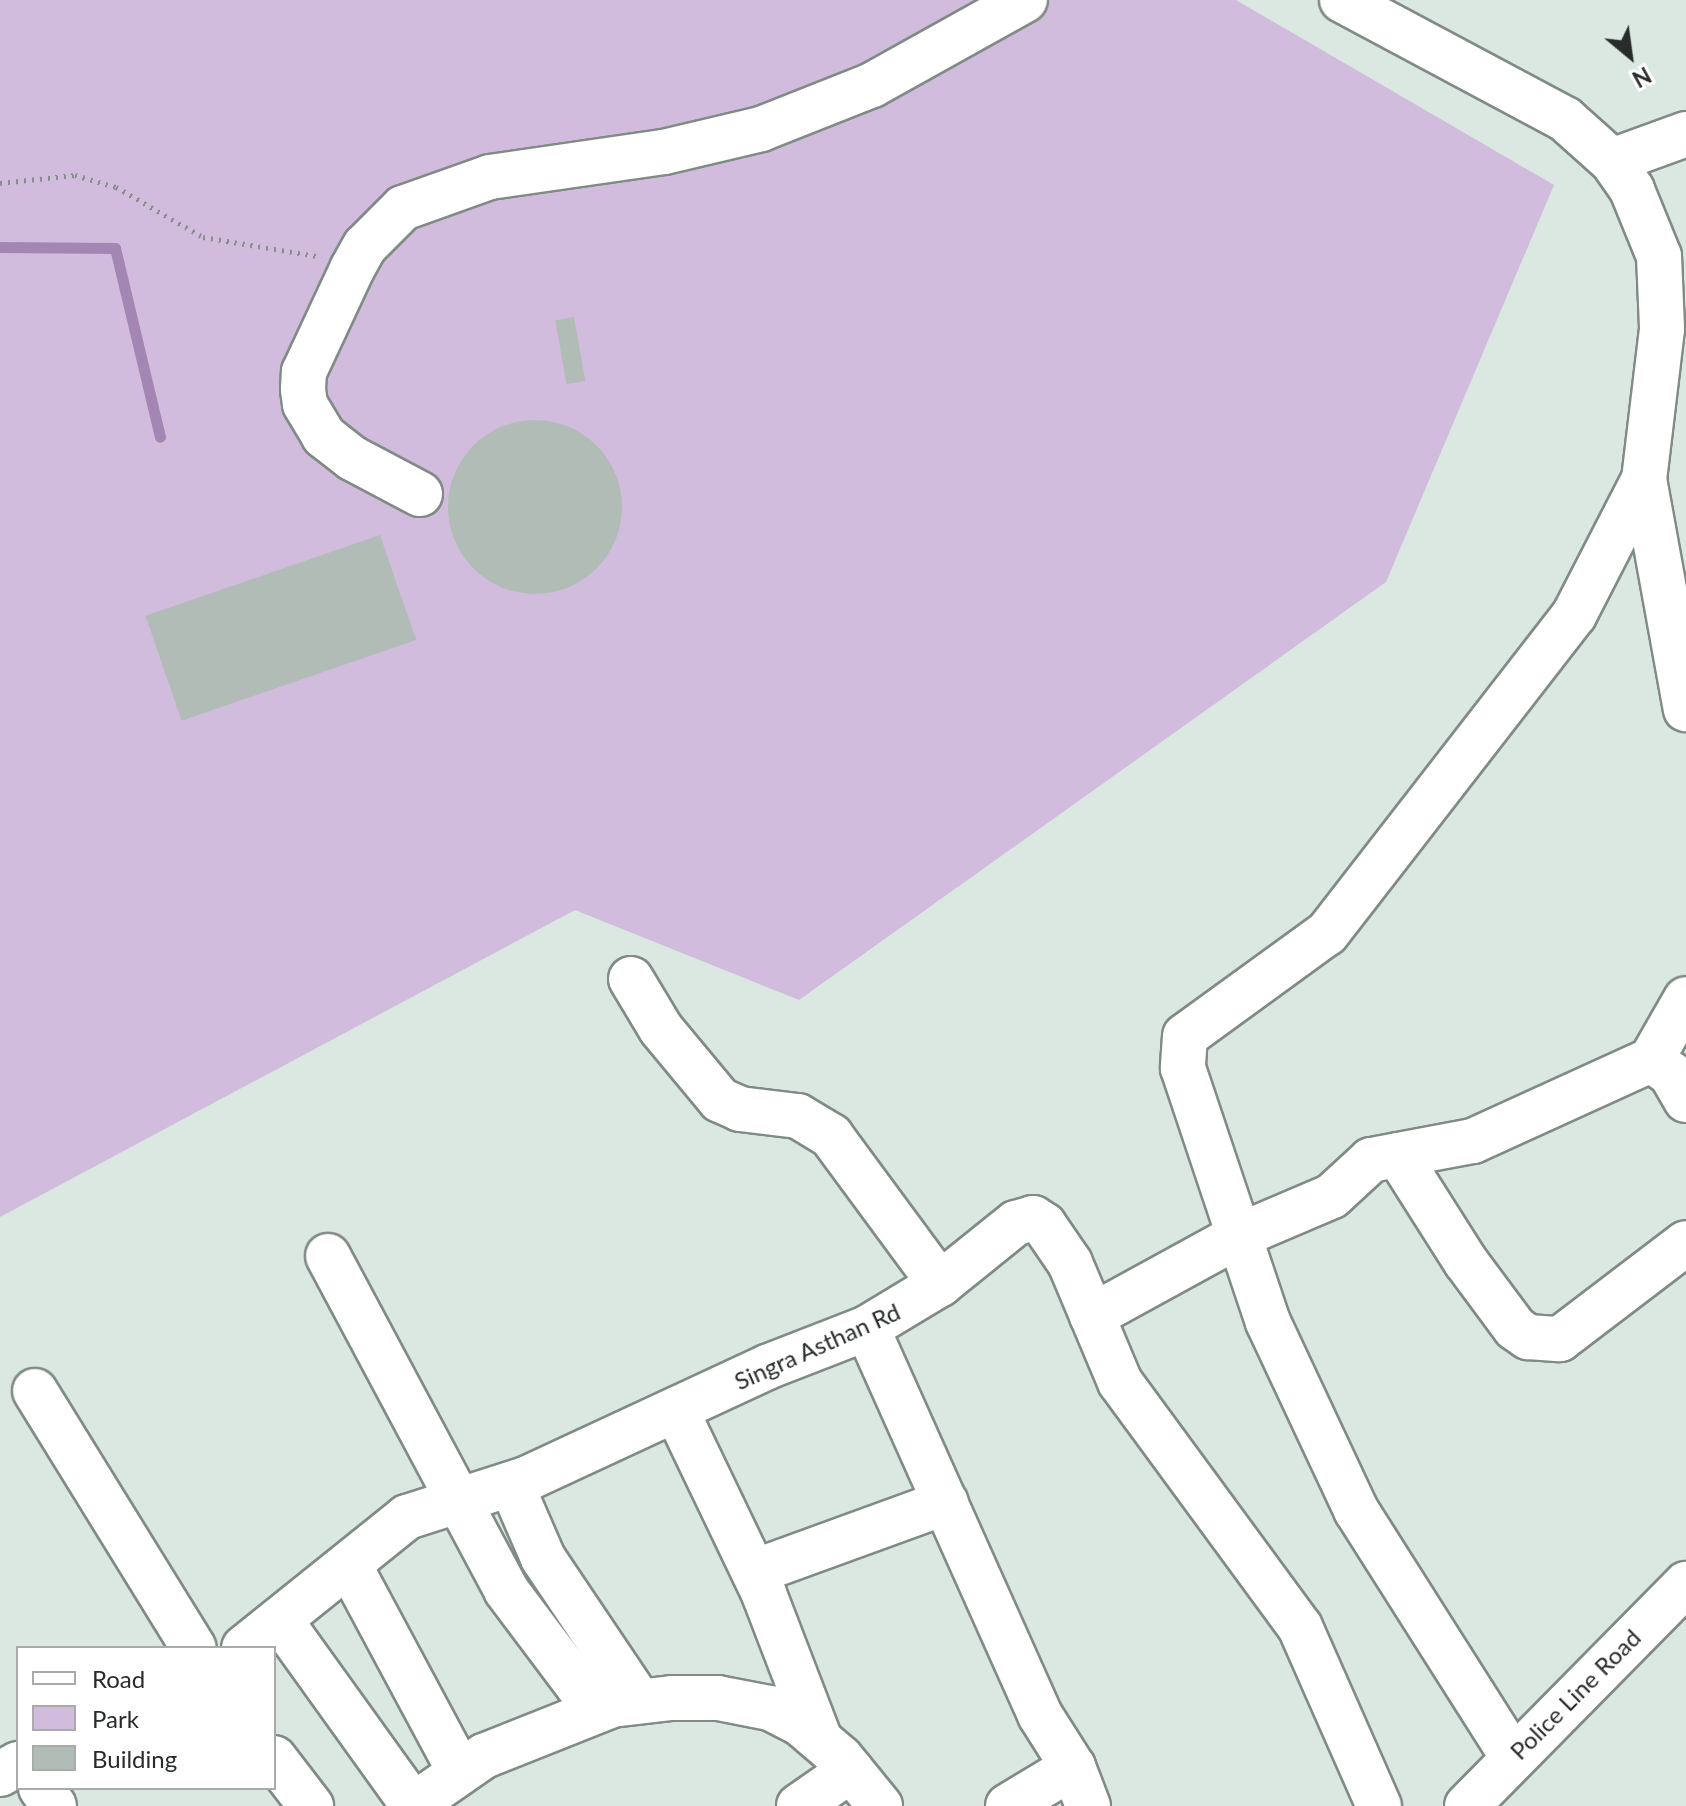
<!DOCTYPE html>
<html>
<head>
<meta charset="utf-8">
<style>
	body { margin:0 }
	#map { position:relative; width:1686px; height:1806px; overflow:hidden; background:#dbe7e1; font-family:Lato,sans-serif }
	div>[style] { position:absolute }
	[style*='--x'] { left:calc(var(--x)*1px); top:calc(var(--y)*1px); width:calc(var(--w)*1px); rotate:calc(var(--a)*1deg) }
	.green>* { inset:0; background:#d1bcdd }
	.stream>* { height:11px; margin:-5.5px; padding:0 5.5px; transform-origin:5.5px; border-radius:5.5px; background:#a387b2 }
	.building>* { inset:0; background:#b1bcb6; transform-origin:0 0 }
	.round { border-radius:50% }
	.path>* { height:5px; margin-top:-2.5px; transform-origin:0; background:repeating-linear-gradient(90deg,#878f8b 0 2px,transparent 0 8px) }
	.roads { filter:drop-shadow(2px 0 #808b85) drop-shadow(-2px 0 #808b85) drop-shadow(0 2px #808b85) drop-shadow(0 -2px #808b85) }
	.minor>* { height:44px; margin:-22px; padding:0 22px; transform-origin:22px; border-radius:22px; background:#fff }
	span { translate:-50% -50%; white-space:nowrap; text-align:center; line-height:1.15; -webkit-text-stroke:6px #fff; paint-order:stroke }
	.street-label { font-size:24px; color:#282c2a }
	.legend { position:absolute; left:16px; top:1646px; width:260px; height:144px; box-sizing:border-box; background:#fff; border:2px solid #a9abaa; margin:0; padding:10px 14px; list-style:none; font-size:24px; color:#282c2a }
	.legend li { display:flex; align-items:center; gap:16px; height:40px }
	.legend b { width:40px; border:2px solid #a9abaa }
	.north { position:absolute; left:1590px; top:16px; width:80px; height:80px; -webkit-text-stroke:6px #fff; paint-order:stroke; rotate:151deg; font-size:22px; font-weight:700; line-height:32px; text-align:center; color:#282c2a }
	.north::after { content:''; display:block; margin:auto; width:28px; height:36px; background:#282c2a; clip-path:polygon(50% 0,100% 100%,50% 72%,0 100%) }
</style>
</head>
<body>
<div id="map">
	<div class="green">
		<div style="clip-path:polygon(0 0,1236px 0,1554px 185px,1386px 582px,799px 1000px,575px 910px,0 1217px)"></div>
	</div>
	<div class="stream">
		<div style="--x:0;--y:247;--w:115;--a:0.5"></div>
		<div style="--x:115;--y:248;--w:194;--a:76.6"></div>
	</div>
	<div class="building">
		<div style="left:574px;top:317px;width:65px;height:19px;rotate:80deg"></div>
		<div class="round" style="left:448px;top:420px;width:174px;height:174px"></div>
		<div style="left:380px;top:535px;width:111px;height:248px;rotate:71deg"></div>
	</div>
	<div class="path">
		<div style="--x:0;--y:183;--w:75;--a:-6.1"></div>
		<div style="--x:75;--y:175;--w:43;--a:16.3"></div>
		<div style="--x:116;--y:187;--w:100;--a:29.9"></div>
		<div style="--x:203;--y:237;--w:116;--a:9.5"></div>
	</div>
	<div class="roads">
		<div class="minor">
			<div style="--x:1342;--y:0;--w:253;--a:28.1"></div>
			<div style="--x:1565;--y:119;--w:63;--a:41.8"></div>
			<div style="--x:1612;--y:161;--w:35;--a:55"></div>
			<div style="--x:1632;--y:190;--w:71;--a:67.8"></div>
			<div style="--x:1659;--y:256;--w:73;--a:87.6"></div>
			<div style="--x:1662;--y:329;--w:151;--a:96.8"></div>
			<div style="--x:1644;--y:479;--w:153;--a:117.2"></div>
			<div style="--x:1574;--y:615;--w:403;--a:127.8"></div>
			<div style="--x:1327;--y:933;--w:175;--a:144"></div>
			<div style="--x:1185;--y:1036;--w:32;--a:94"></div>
			<div style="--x:1183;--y:1068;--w:268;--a:71.5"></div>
			<div style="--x:1268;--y:1322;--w:208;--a:64.9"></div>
			<div style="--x:1356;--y:1510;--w:291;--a:57.6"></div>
			<div style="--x:1612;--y:161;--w:79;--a:-20"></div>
			<div style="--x:1644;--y:479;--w:234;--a:79.7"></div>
			<div style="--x:420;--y:494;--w:77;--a:-152.1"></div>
			<div style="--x:352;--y:458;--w:36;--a:-142"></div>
			<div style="--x:324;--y:436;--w:37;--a:-121"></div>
			<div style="--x:305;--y:404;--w:15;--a:-98"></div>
			<div style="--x:303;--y:389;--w:17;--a:-87"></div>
			<div style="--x:304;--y:372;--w:114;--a:-65"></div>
			<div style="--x:352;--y:269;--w:26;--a:-61"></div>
			<div style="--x:365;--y:246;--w:54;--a:-45"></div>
			<div style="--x:403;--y:208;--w:92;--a:-19.6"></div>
			<div style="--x:490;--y:177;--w:176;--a:-8.2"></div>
			<div style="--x:664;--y:152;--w:100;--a:-13.3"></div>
			<div style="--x:761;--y:129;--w:119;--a:-21.6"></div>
			<div style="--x:872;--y:85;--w:175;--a:-29.1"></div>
			<div style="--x:631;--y:979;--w:58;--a:59"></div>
			<div style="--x:661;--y:1029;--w:92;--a:50.3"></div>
			<div style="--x:720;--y:1100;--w:22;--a:24"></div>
			<div style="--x:740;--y:1109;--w:58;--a:6.9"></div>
			<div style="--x:798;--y:1116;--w:39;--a:31"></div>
			<div style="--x:831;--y:1136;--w:184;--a:53.6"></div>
			<div style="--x:1651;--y:1060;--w:70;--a:-60.2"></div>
			<div style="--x:1398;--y:1155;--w:127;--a:57.6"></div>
			<div style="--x:1466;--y:1262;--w:82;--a:53.4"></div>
			<div style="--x:1515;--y:1328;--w:16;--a:35"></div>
			<div style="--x:1528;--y:1337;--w:32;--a:4"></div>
			<div style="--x:1560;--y:1339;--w:158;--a:-37.3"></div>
			<div style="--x:328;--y:1256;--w:378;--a:61.9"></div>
			<div style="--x:506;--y:1590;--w:151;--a:53.1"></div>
			<div style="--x:1092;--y:1316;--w:164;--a:-28.7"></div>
			<div style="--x:1236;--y:1237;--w:104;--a:-23.1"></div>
			<div style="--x:1332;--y:1196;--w:53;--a:-42.7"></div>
			<div style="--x:1371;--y:1160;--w:104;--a:-10.6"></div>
			<div style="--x:1473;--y:1141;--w:196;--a:-24.5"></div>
			<div style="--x:1651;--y:1060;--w:24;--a:35"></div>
			<div style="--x:1671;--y:1074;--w:30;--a:60"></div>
			<div style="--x:867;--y:1328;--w:424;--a:65.9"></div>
			<div style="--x:1040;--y:1715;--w:62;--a:57.6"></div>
			<div style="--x:1073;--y:1767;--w:42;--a:69"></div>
			<div style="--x:35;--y:1391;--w:302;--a:58.3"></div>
			<div style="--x:676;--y:1410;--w:204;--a:64.4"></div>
			<div style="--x:764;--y:1594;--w:156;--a:69"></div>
			<div style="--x:511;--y:1484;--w:81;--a:66.6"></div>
			<div style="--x:543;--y:1558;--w:172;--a:56.1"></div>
			<div style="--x:349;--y:1565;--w:233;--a:61.8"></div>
			<div style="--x:754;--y:1572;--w:204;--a:-20"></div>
			<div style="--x:280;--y:1620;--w:228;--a:54.3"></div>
			<div style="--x:244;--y:1648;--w:209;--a:-38.8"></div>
			<div style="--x:407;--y:1517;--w:125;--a:-17.7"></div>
			<div style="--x:526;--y:1479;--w:266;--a:-24.9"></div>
			<div style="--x:767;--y:1367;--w:107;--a:-21.3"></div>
			<div style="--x:867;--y:1328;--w:85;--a:-31.1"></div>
			<div style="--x:940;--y:1284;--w:97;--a:-38.8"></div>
			<div style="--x:1016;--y:1223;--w:18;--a:-16"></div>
			<div style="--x:1033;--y:1218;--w:13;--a:32"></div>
			<div style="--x:1044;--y:1225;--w:46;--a:55.6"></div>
			<div style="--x:1070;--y:1263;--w:129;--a:67.2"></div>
			<div style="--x:1120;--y:1382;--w:304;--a:53.7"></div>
			<div style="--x:1300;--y:1627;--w:196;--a:66.2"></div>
			<div style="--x:274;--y:1758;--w:61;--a:52.4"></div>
			<div style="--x:0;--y:1774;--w:21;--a:-29"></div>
			<div style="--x:41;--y:1788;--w:22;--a:54"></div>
			<div style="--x:412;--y:1806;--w:88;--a:-34.8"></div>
			<div style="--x:484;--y:1756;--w:138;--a:-21.7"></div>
			<div style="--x:612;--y:1705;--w:60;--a:-6.7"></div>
			<div style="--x:672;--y:1698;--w:46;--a:0"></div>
			<div style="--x:718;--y:1698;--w:53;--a:10.9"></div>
			<div style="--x:770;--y:1708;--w:35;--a:27"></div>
			<div style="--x:801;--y:1724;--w:52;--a:40.4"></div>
			<div style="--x:841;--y:1758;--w:62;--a:50.9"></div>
			<div style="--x:799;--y:1806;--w:63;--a:-34.7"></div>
			<div style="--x:1008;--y:1806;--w:76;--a:-31"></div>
			<div style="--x:1467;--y:1806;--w:312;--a:-45.4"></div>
		</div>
	</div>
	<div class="street-label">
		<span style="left:817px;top:1346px;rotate:-24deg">Singra Asthan Rd</span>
		<span style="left:1575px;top:1694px;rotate:-45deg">Police Line Road</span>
	</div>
	<ul class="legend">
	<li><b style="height:10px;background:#fff"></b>Road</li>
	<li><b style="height:22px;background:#d1bcdd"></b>Park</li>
	<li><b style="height:22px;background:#b1bcb6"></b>Building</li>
	</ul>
	<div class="north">N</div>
</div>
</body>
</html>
